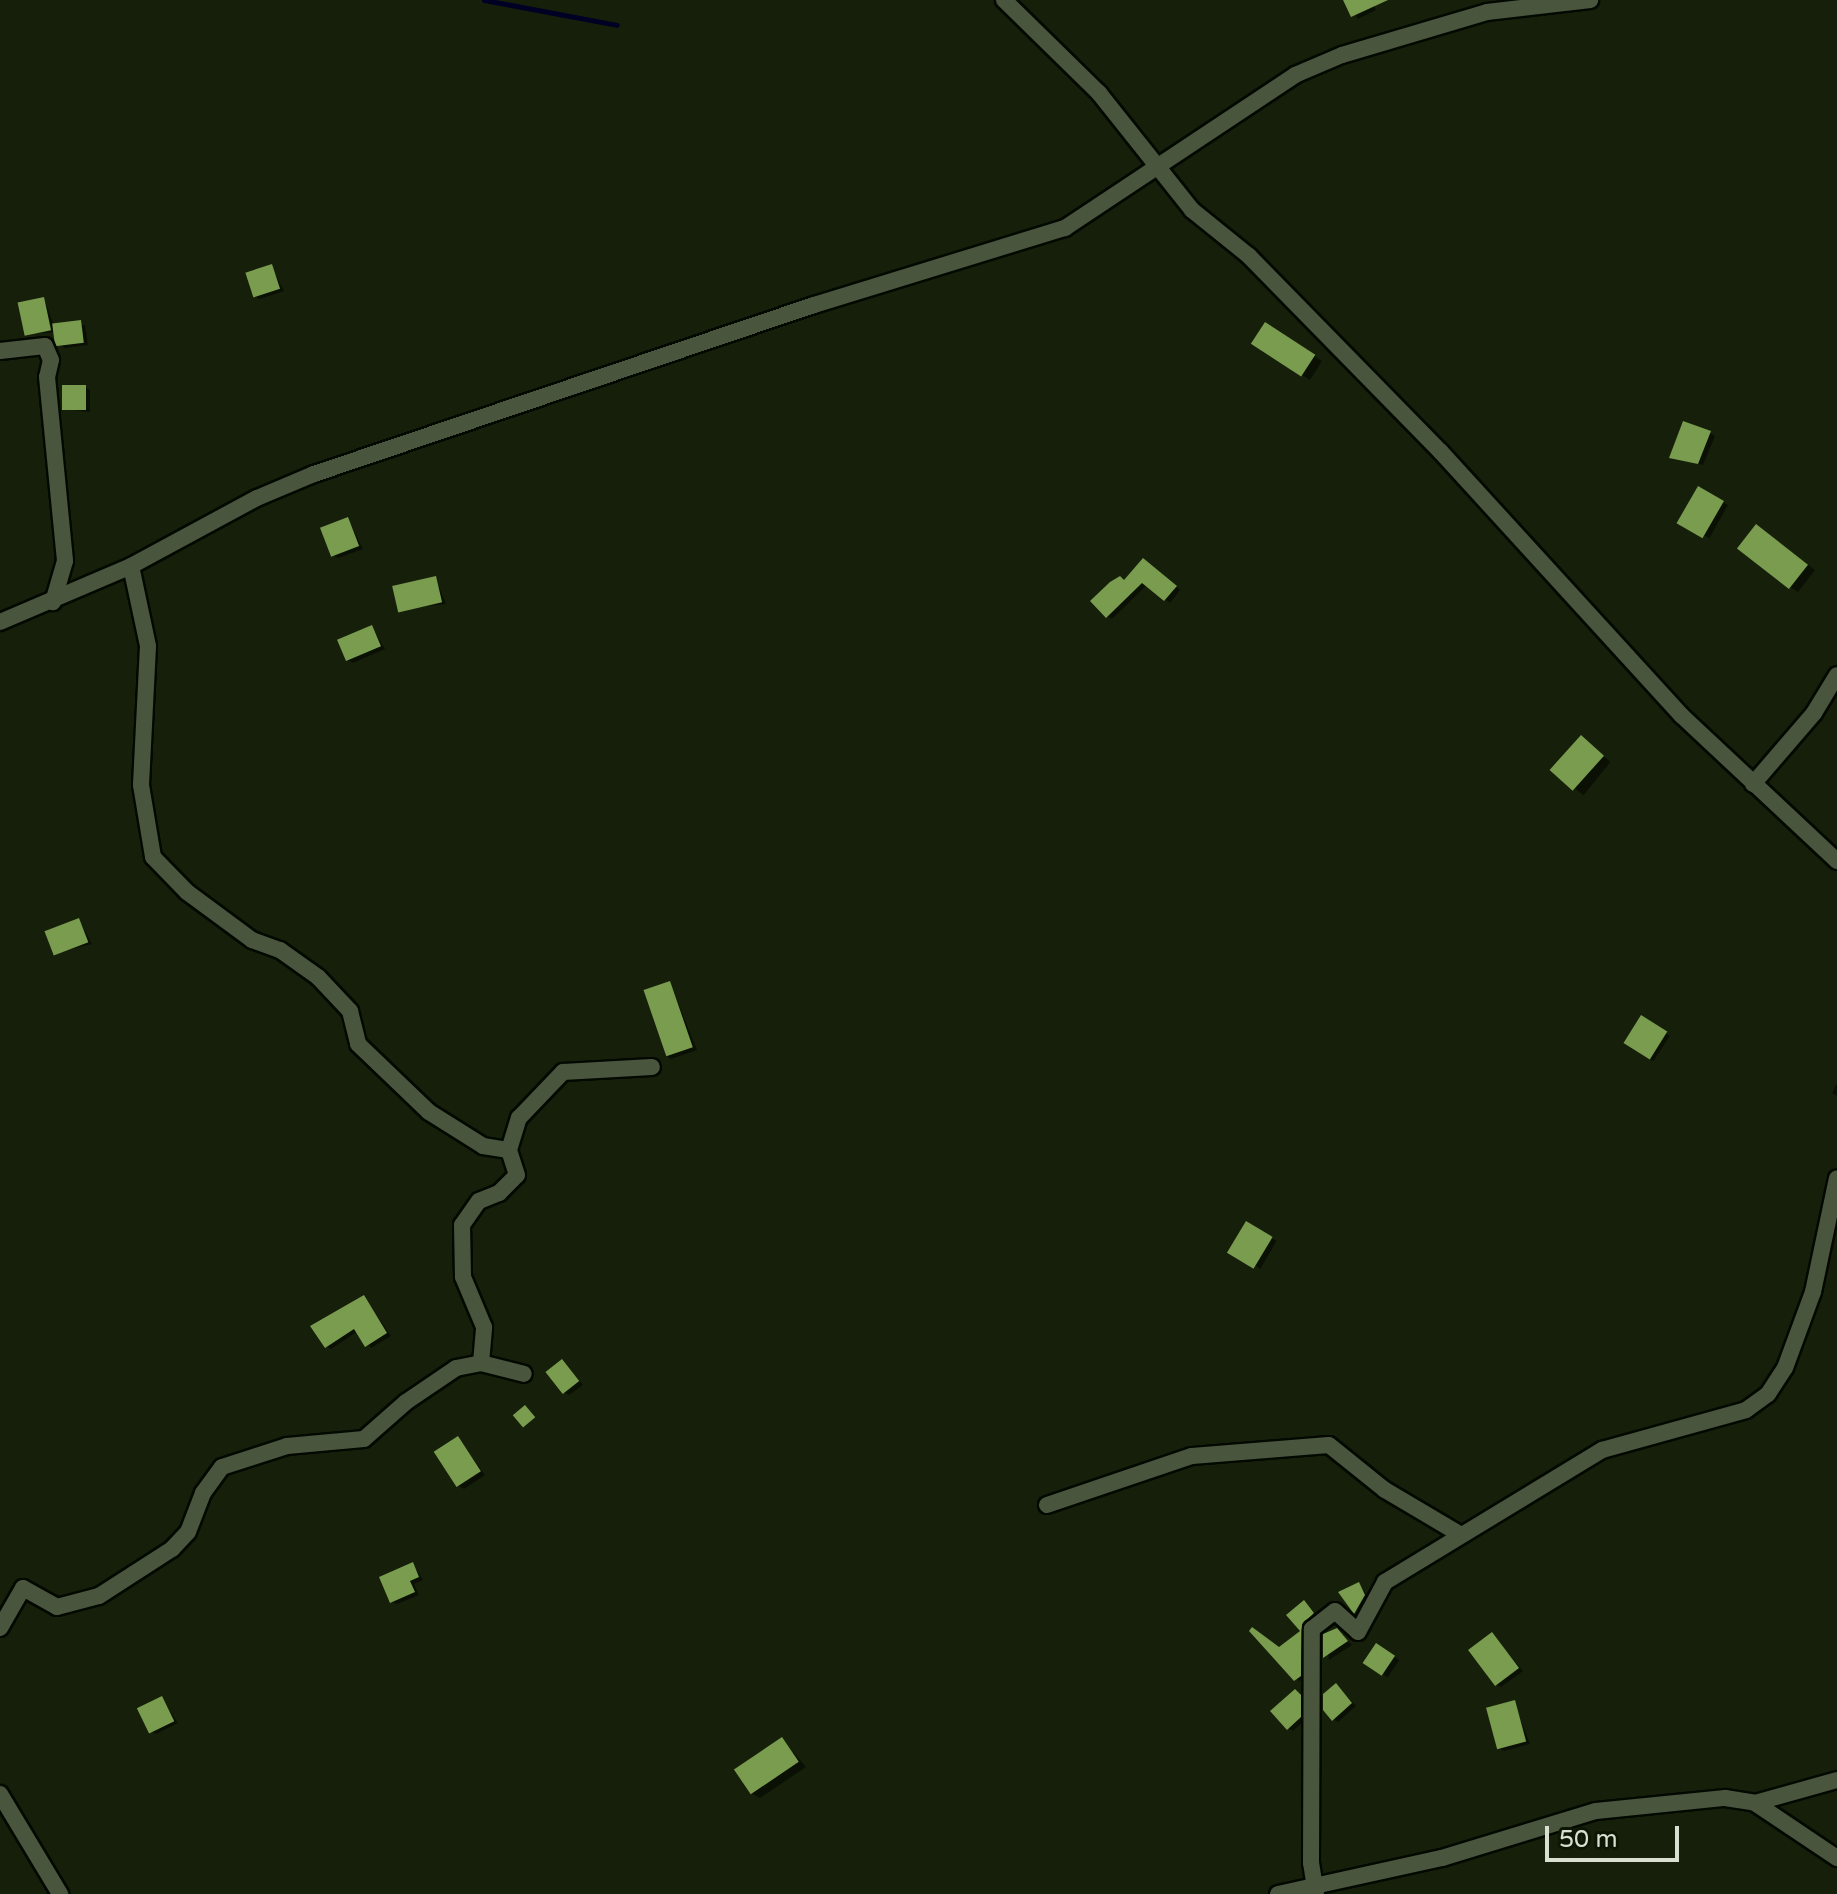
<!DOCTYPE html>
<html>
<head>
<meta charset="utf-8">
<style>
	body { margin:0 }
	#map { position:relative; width:1837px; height:1894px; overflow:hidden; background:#161f0a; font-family:"Varela Round",sans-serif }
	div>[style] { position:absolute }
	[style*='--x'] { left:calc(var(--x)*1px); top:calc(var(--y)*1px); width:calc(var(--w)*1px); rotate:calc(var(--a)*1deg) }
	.shadow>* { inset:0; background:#0007; transform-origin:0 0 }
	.stream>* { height:5px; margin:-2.5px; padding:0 2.5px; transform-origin:2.5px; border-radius:2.5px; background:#000025 }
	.building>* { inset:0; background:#799c4f; transform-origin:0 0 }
	.roads { filter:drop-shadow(2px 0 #030900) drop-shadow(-2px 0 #030900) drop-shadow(0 2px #030900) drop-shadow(0 -2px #030900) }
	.minor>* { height:16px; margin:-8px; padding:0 8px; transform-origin:8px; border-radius:8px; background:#4a553e }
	span { translate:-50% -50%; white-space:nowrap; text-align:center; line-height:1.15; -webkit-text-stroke:8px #0d1603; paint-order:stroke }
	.scale { position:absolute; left:1545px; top:1826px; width:134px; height:36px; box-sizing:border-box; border:4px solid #d9e0d2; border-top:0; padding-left:10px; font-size:24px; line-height:28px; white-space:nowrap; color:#d9e0d2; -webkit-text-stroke:6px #0d1603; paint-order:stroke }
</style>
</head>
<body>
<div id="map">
	<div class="shadow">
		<div style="clip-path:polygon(1345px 0,1371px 0,1376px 10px,1358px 19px)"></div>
		<div style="clip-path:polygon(271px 266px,284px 291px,260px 299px,254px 296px)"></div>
		<div style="clip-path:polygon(44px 299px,54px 325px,85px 325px,88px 345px,64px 348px,56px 332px,27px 334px)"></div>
		<div style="clip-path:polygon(1274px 330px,1322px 361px,1310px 380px,1302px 375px)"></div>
		<div style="clip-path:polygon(85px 387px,90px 390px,90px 412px,64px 409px)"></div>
		<div style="clip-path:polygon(1710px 433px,1715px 436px,1703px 465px,1671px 457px)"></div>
		<div style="left:1699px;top:489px;width:33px;height:38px;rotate:29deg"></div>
		<div style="clip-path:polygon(348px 519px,363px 549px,338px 558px,333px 555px)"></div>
		<div style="clip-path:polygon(1764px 531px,1815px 570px,1798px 592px,1790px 587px)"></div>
		<div style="clip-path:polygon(1148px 563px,1180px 590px,1170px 603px,1147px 585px,1112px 619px,1107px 616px,1126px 582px)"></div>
		<div style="clip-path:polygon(436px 579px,446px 604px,399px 609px)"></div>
		<div style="clip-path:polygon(372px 627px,385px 649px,353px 663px,348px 660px)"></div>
		<div style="left:1581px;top:738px;width:38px;height:43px;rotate:39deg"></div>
		<div style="clip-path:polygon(79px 920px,92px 944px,55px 953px)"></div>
		<div style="clip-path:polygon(670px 983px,697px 1050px,671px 1059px,666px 1056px)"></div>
		<div style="left:1642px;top:1018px;width:33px;height:30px;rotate:33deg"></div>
		<div style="clip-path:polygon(1837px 1083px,1837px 1096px,1832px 1093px)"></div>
		<div style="left:1247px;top:1224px;width:34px;height:32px;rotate:30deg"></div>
		<div style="clip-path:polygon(364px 1297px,391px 1336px,371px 1348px,358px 1331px,331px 1349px,326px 1346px)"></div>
		<div style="clip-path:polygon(562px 1361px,583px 1385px,569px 1395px,564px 1392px)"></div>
		<div style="clip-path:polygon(458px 1439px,485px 1475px,464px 1489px,459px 1486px)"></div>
		<div style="clip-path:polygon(413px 1564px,423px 1580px,414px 1584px,419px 1595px,397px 1604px,392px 1602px)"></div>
		<div style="clip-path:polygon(1359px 1584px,1370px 1599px,1361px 1614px,1341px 1593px)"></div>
		<div style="clip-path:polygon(1304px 1603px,1318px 1616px,1300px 1682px,1252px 1631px,1280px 1649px,1303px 1631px,1289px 1615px)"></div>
		<div style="clip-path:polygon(1337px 1630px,1352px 1645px,1329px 1660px,1325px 1635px)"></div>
		<div style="clip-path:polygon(1492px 1634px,1523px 1671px,1501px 1687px,1496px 1684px)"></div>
		<div style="left:1377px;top:1645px;width:27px;height:21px;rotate:34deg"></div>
		<div style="clip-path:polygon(1336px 1685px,1356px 1706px,1338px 1722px,1333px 1719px)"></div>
		<div style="clip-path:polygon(1295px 1691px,1305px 1700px,1305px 1720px,1293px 1731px,1288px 1728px)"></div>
		<div style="clip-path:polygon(162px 1699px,178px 1723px,156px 1734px,151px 1731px)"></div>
		<div style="clip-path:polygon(1514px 1702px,1530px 1744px,1504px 1751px,1499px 1748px)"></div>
		<div style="clip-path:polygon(782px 1739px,806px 1767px,760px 1798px,752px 1794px)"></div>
	</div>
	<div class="stream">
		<div style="--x:484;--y:0;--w:135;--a:10.6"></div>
	</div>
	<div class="building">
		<div style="clip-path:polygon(1343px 0,1388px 0,1351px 17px)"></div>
		<div style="left:272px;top:264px;width:26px;height:28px;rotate:72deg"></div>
		<div style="left:44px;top:297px;width:34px;height:27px;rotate:78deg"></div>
		<div style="left:81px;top:320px;width:23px;height:29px;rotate:83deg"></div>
		<div style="left:1265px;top:322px;width:60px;height:26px;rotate:33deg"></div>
		<div style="left:62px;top:385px;width:24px;height:25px"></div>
		<div style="clip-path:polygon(1683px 421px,1711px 431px,1698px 464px,1669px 458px)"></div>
		<div style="left:1698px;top:486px;width:30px;height:43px;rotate:30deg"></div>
		<div style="left:348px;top:517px;width:31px;height:30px;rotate:69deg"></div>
		<div style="left:1756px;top:524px;width:66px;height:31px;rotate:38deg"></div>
		<div style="clip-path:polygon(1143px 558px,1177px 586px,1164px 601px,1142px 583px,1106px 618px,1090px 601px,1110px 582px,1120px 576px,1124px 580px)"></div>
		<div style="left:436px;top:576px;width:27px;height:45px;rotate:77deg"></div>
		<div style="left:372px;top:625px;width:23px;height:38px;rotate:67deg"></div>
		<div style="left:1581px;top:735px;width:31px;height:47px;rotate:42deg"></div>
		<div style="left:79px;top:918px;width:26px;height:37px;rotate:69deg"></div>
		<div style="left:670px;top:981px;width:70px;height:28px;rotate:71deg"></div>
		<div style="left:1641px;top:1015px;width:31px;height:33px;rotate:32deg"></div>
		<div style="left:1246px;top:1221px;width:31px;height:37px;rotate:31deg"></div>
		<div style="clip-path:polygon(364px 1295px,387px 1333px,365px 1347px,354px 1329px,325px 1348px,310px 1326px)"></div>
		<div style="left:562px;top:1359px;width:28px;height:21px;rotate:52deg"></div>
		<div style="left:525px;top:1405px;width:16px;height:16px;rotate:50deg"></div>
		<div style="left:458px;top:1436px;width:42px;height:29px;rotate:57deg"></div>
		<div style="clip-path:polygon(413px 1562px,419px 1577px,410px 1581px,415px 1592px,390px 1603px,379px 1577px)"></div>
		<div style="clip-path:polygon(1359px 1582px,1365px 1595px,1354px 1614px,1338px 1592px)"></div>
		<div style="clip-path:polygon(1304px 1600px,1314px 1613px,1302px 1625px,1301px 1676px,1294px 1681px,1249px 1631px,1252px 1627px,1279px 1647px,1300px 1631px,1286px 1615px)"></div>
		<div style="clip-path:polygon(1337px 1628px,1348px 1641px,1323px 1658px,1323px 1634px)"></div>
		<div style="left:1492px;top:1632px;width:45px;height:30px;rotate:53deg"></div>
		<div style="left:1376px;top:1643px;width:23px;height:24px;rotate:34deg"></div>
		<div style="clip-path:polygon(1336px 1683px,1352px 1703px,1332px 1721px,1323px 1710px,1323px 1694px)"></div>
		<div style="clip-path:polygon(1295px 1689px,1301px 1695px,1301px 1717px,1287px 1730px,1270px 1711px)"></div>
		<div style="left:162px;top:1696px;width:28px;height:28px;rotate:64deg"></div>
		<div style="left:1515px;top:1700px;width:43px;height:30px;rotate:75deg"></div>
		<div style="left:782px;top:1737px;width:30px;height:58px;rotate:56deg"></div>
	</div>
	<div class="roads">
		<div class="minor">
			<div style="--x:1004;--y:0;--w:133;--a:44.4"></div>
			<div style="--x:1099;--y:93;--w:149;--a:51.5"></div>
			<div style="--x:1192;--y:210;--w:73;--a:38.9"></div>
			<div style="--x:1249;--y:256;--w:274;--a:45.6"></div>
			<div style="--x:1441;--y:452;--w:356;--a:47.6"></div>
			<div style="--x:1681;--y:715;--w:214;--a:43.1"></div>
			<div style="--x:0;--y:351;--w:45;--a:-6.3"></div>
			<div style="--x:45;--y:346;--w:15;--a:67"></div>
			<div style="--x:51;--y:360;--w:17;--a:103"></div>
			<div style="--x:47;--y:377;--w:185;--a:84.4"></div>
			<div style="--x:65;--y:561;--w:43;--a:106.3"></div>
			<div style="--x:131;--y:566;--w:82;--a:78"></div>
			<div style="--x:148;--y:646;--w:139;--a:92.9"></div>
			<div style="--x:141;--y:785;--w:73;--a:80.5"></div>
			<div style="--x:153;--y:857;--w:49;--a:45.8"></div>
			<div style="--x:187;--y:892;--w:81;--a:36.4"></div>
			<div style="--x:252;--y:940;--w:30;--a:20"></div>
			<div style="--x:280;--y:950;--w:47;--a:35.4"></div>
			<div style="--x:318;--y:977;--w:47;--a:46.7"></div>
			<div style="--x:350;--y:1011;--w:34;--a:76"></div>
			<div style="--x:358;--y:1044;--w:98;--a:43.8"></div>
			<div style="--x:429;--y:1112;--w:64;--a:32.2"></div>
			<div style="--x:483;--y:1146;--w:26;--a:9"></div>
			<div style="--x:0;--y:622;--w:142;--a:-23.1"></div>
			<div style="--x:131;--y:566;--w:143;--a:-28.4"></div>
			<div style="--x:257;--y:498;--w:62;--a:-22.8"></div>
			<div style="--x:314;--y:474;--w:528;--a:-18.68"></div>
			<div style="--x:814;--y:305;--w:263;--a:-17.1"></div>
			<div style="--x:1065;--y:228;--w:276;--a:-33.6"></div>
			<div style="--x:1295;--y:75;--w:51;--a:-23.1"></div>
			<div style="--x:1342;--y:55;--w:151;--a:-16.5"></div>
			<div style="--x:1487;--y:12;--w:104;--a:-6.6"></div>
			<div style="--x:1753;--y:784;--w:94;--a:-49.3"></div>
			<div style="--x:1814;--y:713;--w:44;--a:-58.8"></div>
			<div style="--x:481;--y:1363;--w:36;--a:-85"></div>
			<div style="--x:484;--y:1327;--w:54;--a:-112.8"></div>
			<div style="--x:463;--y:1277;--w:52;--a:-91.1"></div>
			<div style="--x:462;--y:1225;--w:29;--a:-55"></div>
			<div style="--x:479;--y:1201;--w:22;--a:-22"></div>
			<div style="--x:499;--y:1193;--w:25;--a:-45"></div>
			<div style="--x:517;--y:1175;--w:26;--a:-108"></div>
			<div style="--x:509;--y:1150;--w:34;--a:-73"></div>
			<div style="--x:519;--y:1118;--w:64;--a:-46.3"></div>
			<div style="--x:563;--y:1072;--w:89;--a:-3.2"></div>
			<div style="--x:1047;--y:1505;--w:153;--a:-18.7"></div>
			<div style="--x:1192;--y:1456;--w:137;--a:-4.6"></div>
			<div style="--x:1329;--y:1445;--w:72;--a:38.8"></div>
			<div style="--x:1385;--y:1490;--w:88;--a:30.6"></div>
			<div style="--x:0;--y:1628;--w:46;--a:-60.1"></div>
			<div style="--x:23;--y:1588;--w:39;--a:29"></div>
			<div style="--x:57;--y:1607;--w:43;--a:-14.7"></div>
			<div style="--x:99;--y:1596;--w:87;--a:-32.8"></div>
			<div style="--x:172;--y:1549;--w:23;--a:-47"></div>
			<div style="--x:188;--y:1532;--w:42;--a:-69"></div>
			<div style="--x:203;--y:1493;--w:32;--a:-54"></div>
			<div style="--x:222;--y:1467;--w:68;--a:-17.9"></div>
			<div style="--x:287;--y:1446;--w:77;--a:-5.2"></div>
			<div style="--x:364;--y:1439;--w:56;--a:-41.4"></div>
			<div style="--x:406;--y:1402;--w:60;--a:-34.2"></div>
			<div style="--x:456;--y:1368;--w:25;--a:-11"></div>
			<div style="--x:481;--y:1363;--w:44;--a:14.3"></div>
			<div style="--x:0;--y:1794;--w:117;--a:59"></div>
			<div style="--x:1755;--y:1803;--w:85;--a:-15.7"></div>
			<div style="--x:1278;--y:1894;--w:168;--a:-12.4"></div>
			<div style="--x:1442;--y:1858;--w:161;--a:-17"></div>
			<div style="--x:1596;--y:1811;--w:130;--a:-5.8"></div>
			<div style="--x:1725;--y:1798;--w:30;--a:9"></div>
			<div style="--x:1755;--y:1803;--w:99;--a:33.9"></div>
			<div style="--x:1316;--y:1894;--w:31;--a:-99"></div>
			<div style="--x:1311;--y:1863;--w:234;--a:-89.8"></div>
			<div style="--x:1312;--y:1629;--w:29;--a:-38"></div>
			<div style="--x:1335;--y:1611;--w:31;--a:42"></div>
			<div style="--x:1358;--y:1632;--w:57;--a:-61.6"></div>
			<div style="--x:1385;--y:1582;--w:254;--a:-31.3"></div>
			<div style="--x:1602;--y:1450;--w:149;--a:-15.5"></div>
			<div style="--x:1746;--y:1410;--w:27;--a:-36"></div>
			<div style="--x:1768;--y:1394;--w:31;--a:-57"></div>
			<div style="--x:1785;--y:1368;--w:81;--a:-69.8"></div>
			<div style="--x:1813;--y:1292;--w:116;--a:-78.1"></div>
		</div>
	</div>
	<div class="scale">50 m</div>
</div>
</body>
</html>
